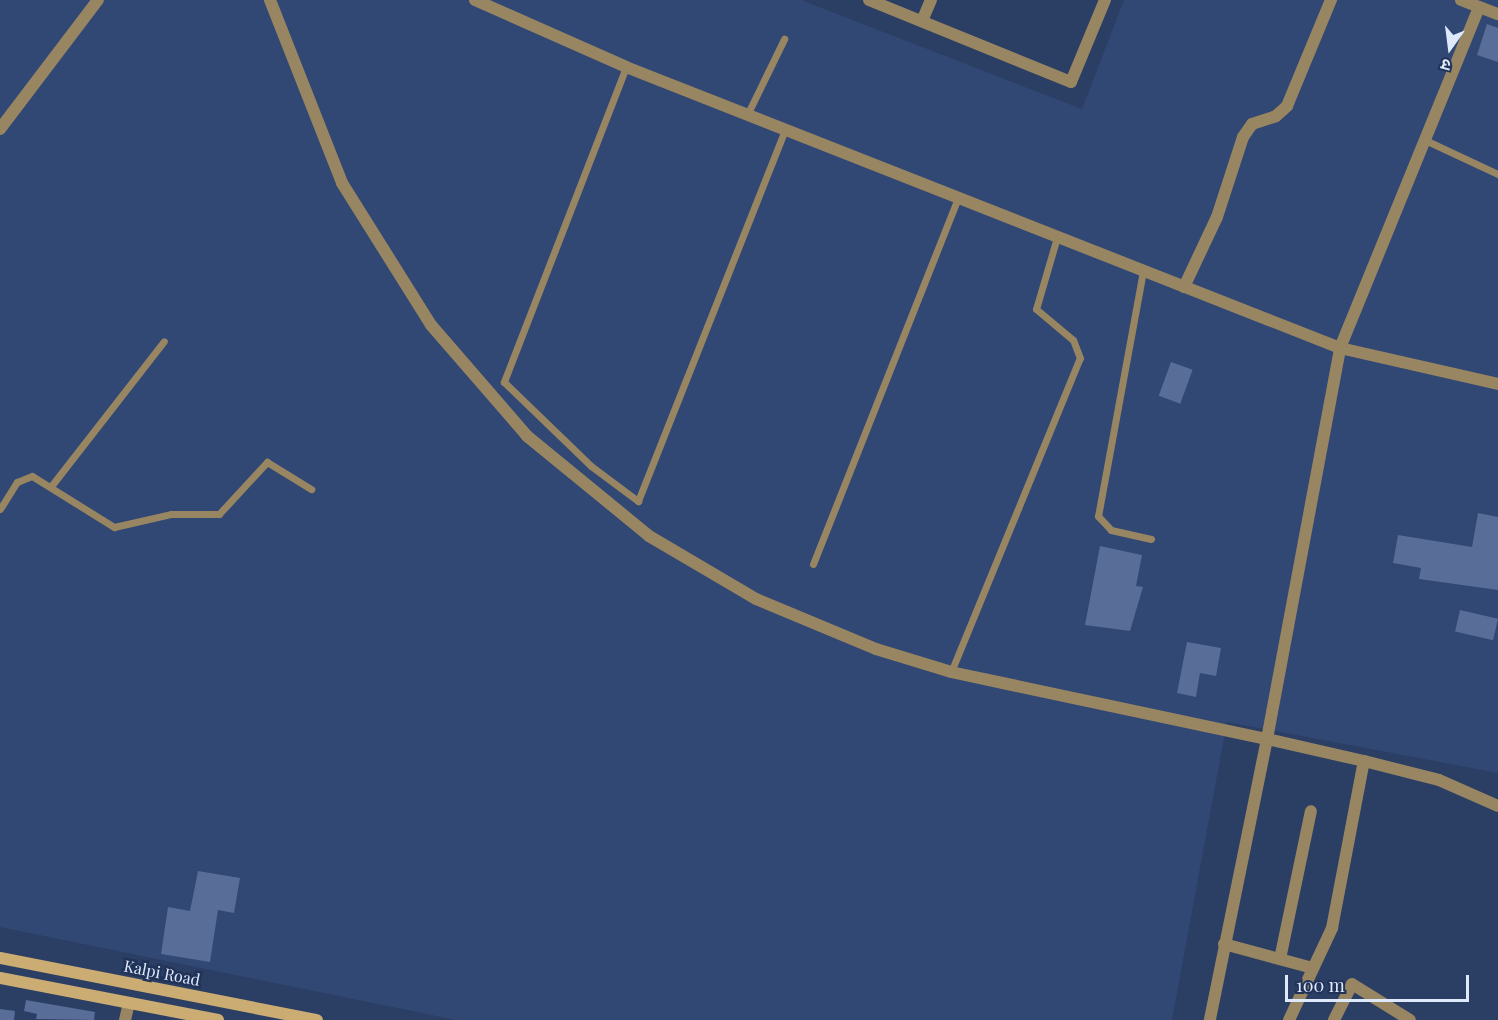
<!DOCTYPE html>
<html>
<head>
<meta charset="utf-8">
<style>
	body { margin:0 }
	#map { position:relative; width:1498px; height:1020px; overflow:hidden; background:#2b3e64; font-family:"Playfair Display","Noto Sans Devanagari",serif }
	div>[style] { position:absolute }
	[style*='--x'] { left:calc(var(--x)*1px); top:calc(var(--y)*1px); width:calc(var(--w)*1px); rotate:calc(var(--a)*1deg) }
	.built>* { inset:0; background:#314774 }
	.building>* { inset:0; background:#586d97; transform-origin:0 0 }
	.service>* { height:7px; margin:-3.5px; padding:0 3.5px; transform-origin:3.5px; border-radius:3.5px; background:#988561 }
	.minor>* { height:12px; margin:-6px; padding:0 6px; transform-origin:6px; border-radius:6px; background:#988561 }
	.secondary>* { height:12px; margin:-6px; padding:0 6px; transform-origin:6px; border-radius:6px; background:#cbac72 }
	span { translate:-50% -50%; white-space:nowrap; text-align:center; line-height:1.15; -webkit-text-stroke:5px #213359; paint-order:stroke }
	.street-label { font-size:16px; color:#dee9fc }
	.north { position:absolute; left:1420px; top:18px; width:60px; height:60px; -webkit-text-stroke:4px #213359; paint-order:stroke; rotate:194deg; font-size:16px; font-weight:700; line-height:24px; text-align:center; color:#dee9fc }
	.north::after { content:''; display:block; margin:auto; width:21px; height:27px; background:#dee9fc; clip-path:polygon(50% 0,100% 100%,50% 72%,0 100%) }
	.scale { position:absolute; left:1285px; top:975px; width:184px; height:27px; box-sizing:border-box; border:3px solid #dee9fc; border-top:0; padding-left:8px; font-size:18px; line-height:21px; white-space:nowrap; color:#dee9fc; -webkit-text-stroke:4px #213359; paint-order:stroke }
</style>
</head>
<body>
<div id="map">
	<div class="built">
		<div style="clip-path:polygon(0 0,801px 0,1082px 109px,1124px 0,1498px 0,1498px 773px,1227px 722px,1172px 1020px,456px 1020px,0 927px)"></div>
	</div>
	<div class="building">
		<div style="clip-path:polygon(1487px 24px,1498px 28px,1498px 62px,1477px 55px)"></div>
		<div style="left:1171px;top:362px;width:23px;height:36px;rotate:20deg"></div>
		<div style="clip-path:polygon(1478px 513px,1498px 517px,1498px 590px,1419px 579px,1421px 568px,1393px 563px,1398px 535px,1472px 547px)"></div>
		<div style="clip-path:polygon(1100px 546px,1142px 555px,1136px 586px,1143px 587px,1130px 631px,1085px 625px)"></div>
		<div style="left:1460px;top:610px;width:39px;height:22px;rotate:13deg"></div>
		<div style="clip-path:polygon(1187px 642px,1221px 648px,1216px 676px,1200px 673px,1196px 697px,1177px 693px)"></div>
		<div style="clip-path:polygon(198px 871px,240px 878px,234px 913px,218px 910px,210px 962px,161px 954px,168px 907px,190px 911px)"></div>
		<div style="clip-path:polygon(26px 1000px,95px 1012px,94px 1020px,36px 1019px,37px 1014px,24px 1011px)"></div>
		<div style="clip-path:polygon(0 1009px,15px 1011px,14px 1020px,0 1020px)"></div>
	</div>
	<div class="service">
		<div style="--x:626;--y:67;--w:338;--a:111.2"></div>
		<div style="--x:504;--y:382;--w:121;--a:44"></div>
		<div style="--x:591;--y:466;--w:59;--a:36.7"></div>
		<div style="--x:638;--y:501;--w:399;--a:-68.4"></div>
		<div style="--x:747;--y:115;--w:85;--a:-64"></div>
		<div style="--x:1425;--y:140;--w:81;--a:25"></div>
		<div style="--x:1143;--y:271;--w:249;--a:100.4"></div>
		<div style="--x:1098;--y:516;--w:19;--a:47"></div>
		<div style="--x:1111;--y:530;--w:41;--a:12.7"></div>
		<div style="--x:52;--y:485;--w:182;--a:-52.1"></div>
		<div style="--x:0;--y:509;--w:32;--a:-58"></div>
		<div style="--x:17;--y:482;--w:16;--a:-22"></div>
		<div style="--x:32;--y:476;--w:97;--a:31.9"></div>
		<div style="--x:114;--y:527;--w:58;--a:-12.8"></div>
		<div style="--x:171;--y:514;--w:48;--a:0"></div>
		<div style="--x:219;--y:514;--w:71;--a:-47.3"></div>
		<div style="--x:267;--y:462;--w:52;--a:31.5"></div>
		<div style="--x:813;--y:564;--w:394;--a:-68.4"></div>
		<div style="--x:951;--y:672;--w:339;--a:-67.7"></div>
		<div style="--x:1080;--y:358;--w:19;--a:-111"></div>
		<div style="--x:1073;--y:340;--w:48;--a:-140"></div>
		<div style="--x:1036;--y:309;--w:75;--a:-73.7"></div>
	</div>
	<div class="minor">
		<div style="--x:270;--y:0;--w:197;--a:68.5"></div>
		<div style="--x:342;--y:183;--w:168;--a:57.9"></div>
		<div style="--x:431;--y:325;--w:147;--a:49.1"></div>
		<div style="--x:527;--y:436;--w:158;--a:39.3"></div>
		<div style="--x:649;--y:536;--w:124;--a:30.5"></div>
		<div style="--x:756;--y:599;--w:130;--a:22.6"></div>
		<div style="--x:876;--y:649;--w:78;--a:17"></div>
		<div style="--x:951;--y:672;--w:323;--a:12"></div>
		<div style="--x:1267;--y:739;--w:287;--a:101.5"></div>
		<div style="--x:475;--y:0;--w:165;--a:23.9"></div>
		<div style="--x:626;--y:67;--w:767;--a:21.48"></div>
		<div style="--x:1340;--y:348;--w:162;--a:12.8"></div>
		<div style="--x:869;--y:0;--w:218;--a:22.1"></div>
		<div style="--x:1071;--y:82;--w:89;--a:-67.5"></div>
		<div style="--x:1461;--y:0;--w:40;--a:21"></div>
		<div style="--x:922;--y:21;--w:23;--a:-67"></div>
		<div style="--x:0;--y:129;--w:162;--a:-52.8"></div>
		<div style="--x:1184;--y:287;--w:77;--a:-64.8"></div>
		<div style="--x:1217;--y:217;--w:84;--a:-72"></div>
		<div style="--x:1243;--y:137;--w:16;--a:-55"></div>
		<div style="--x:1252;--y:124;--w:25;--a:-18"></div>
		<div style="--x:1276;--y:116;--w:15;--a:-42"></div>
		<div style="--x:1287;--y:106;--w:115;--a:-67.5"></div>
		<div style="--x:1364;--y:761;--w:99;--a:-167.2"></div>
		<div style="--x:1267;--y:739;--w:398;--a:-79.4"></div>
		<div style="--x:1340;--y:348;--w:368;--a:-67.8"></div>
		<div style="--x:1224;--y:944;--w:88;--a:15.1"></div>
		<div style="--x:1280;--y:959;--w:151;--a:-78.2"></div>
		<div style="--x:125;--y:1020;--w:17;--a:-77"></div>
		<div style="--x:1289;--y:1020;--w:102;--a:-64.9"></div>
		<div style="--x:1332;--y:928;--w:170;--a:-79.2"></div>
		<div style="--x:1364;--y:761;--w:77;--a:14.2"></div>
		<div style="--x:1439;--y:780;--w:64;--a:23.8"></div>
		<div style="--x:1334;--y:1020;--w:40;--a:-63.4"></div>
		<div style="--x:1352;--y:984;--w:68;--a:31.8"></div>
	</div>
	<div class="secondary">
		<div style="--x:0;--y:958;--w:323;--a:11.1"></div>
		<div style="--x:0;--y:978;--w:222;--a:10.9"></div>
	</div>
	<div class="street-label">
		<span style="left:162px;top:973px;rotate:11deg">Kalpi Road</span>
	</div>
	<div class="north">उ</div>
	<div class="scale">100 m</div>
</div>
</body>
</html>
